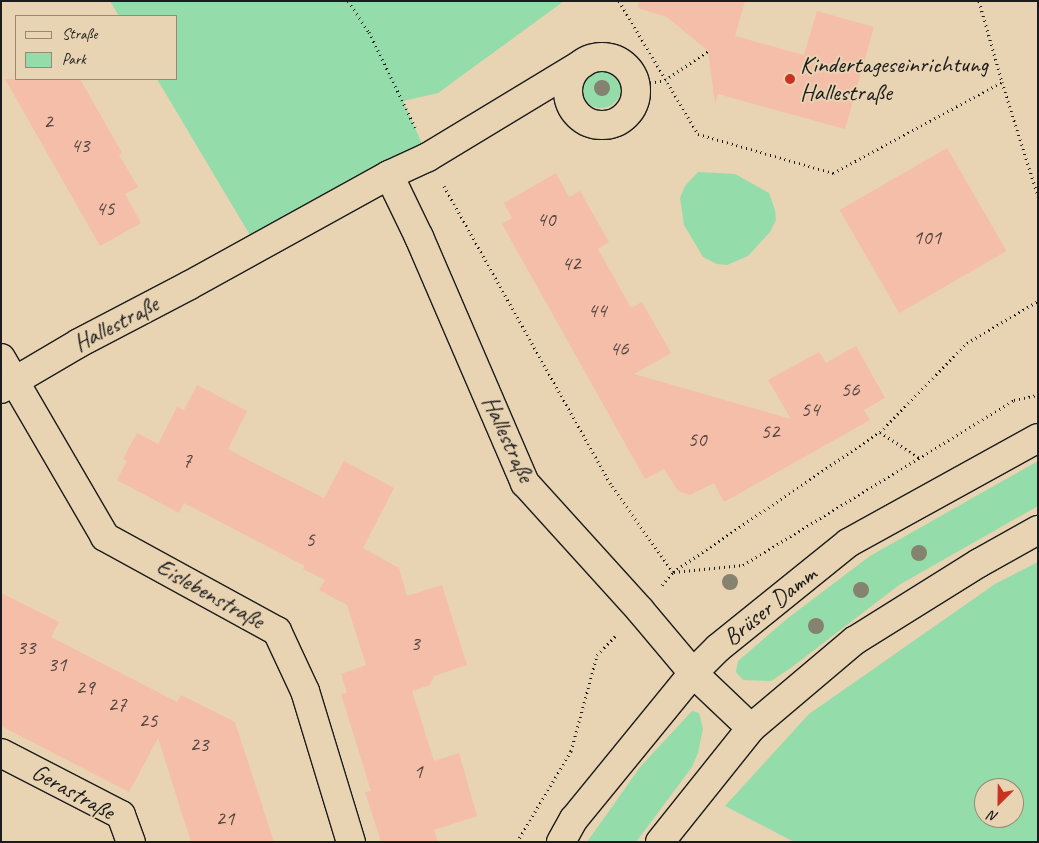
<!DOCTYPE html>
<html>
<head>
<meta charset="utf-8">
<style>
	body { margin:0 }
	#map { position:relative; width:1039px; height:843px; overflow:hidden; background:#e8d3b2; font-family:Caveat,sans-serif }
	div>[style] { position:absolute }
	[style*='--x'] { left:calc(var(--x)*1px); top:calc(var(--y)*1px); width:calc(var(--w)*1px); rotate:calc(var(--a)*1deg) }
	.green>* { inset:0; background:#95dcab }
	.round { border-radius:50% }
	.building>* { inset:0; background:#f5bea9; transform-origin:0 0 }
	.path>* { height:3px; margin-top:-1.5px; transform-origin:0; background:repeating-linear-gradient(90deg,#1c1c1c 0 1px,transparent 0 5px) }
	.roads { filter:drop-shadow(1px 0 #1c1c1c) drop-shadow(-1px 0 #1c1c1c) drop-shadow(0 1px #1c1c1c) drop-shadow(0 -1px #1c1c1c) }
	.minor>* { height:28px; margin:-14px; padding:0 14px; transform-origin:14px; border-radius:14px; background:#e8d3b2 }
	.minor>.ring { margin:-14px; padding:0; box-sizing:content-box; background:none; border:28px solid #e8d3b2; border-radius:50% }
	.trees>* { width:16px; height:16px; margin:-8px; border-radius:50%; background:#85836f }
	.dots>* { width:14px; height:14px; translate:-50% -50%; box-sizing:border-box; border:2px solid #e8d3b2; border-radius:50% }
	span { translate:-50% -50%; white-space:nowrap; text-align:center; line-height:1.15; -webkit-text-stroke:4px #e8d3b2; paint-order:stroke }
	.number-label { font-size:21px; color:#52443f }
	.number-label span { -webkit-text-stroke-width:0 }
	.poi-label { font-size:24px; color:#1c1c1c }
	.left { translate:0 -50%; text-align:left }
	.street-label { font-size:24px; color:#1c1c1c }
	.frame { position:absolute; inset:0; border:2px solid #1c1c1c; pointer-events:none }
	.legend { position:absolute; left:15px; top:15px; width:162px; height:65px; box-sizing:border-box; background:#e8d3b2; border:1px solid #968a76; margin:0; padding:6px 9px; list-style:none; font-size:15px; color:#1c1c1c }
	.legend li { display:flex; align-items:center; gap:10px; height:25px }
	.legend b { width:25px; border:1px solid #968a76 }
	.north { position:absolute; left:974px; top:778px; width:50px; height:50px; box-sizing:border-box; background:#e8d3b2; border:1px solid #968a76; border-radius:50%; rotate:203deg; font-size:14px; font-weight:700; line-height:20px; text-align:center; color:#1c1c1c }
	.north::after { content:''; display:block; margin:auto; width:18px; height:22px; background:#c8321e; clip-path:polygon(50% 0,100% 100%,50% 72%,0 100%) }
</style>
</head>
<body>
<div id="map">
	<div class="green">
		<div style="clip-path:polygon(110px 1px,564px 1px,438px 93px,403px 101px,428px 157px,257px 247px,157px 79px,176px 79px,176px 16px,119px 16px)"></div>
		<div class="round" style="left:581px;top:68px;width:40px;height:40px"></div>
		<div style="clip-path:polygon(698px 172px,735px 174px,769px 193px,775px 210px,776px 220px,770px 232px,748px 256px,727px 265px,717px 264px,703px 257px,684px 225px,680px 198px,685px 186px)"></div>
		<div style="clip-path:polygon(1038px 461px,1038px 506px,899px 585px,792px 667px,771px 681px,743px 680px,736px 672px,738px 661px,788px 618px,870px 556px)"></div>
		<div style="clip-path:polygon(evenodd,1038px 562px,1038px 842px,794px 842px,725px 806px,809px 714px,995px 584px,1038px 562px,984px 788px,1014px 788px,1014px 818px,984px 818px,984px 788px)"></div>
		<div style="clip-path:polygon(692px 711px,699px 713px,703px 728px,698px 753px,692px 767px,636px 842px,587px 842px,641px 766px)"></div>
	</div>
	<div class="building">
		<div style="clip-path:polygon(639px 1px,745px 1px,735px 36px,804px 55px,817px 11px,874px 27px,845px 129px,718px 94px,715px 104px,708px 51px,667px 17px,638px 8px)"></div>
		<div style="clip-path:polygon(5px 79px,80px 79px,122px 153px,119px 155px,138px 187px,125px 194px,141px 223px,100px 246px)"></div>
		<div style="left:947px;top:148px;width:119px;height:124px;rotate:60deg"></div>
		<div style="clip-path:polygon(556px 173px,569px 197px,580px 191px,609px 242px,598px 249px,631px 308px,642px 302px,671px 353px,634px 374px,791px 419px,768px 380px,819px 352px,826px 363px,856px 346px,885px 398px,864px 410px,870px 420px,724px 502px,714px 483px,690px 495px,678px 491px,664px 469px,645px 479px,502px 224px,512px 218px,504px 203px)"></div>
		<div style="clip-path:polygon(197px 385px,247px 411px,228px 449px,252px 462px,324px 498px,344px 461px,394px 488px,363px 548px,399px 568px,407px 596px,442px 585px,467px 665px,434px 676px,430px 685px,412px 691px,434px 761px,459px 753px,477px 816px,434px 830px,438px 842px,381px 842px,365px 792px,371px 791px,341px 694px,347px 693px,341px 674px,366px 665px,347px 605px,319px 590px,325px 580px,303px 569px,305px 566px,184px 503px,179px 513px,117px 480px,127px 461px,123px 459px,137px 433px,158px 444px,177px 407px,184px 410px)"></div>
		<div style="clip-path:polygon(1px 593px,59px 622px,51px 637px,177px 702px,181px 695px,235px 722px,274px 842px,191px 842px,158px 738px,129px 792px,1px 726px)"></div>
	</div>
	<div class="path">
		<div style="--x:348;--y:1;--w:37;--a:56"></div>
		<div style="--x:369;--y:32;--w:106;--a:64.2"></div>
		<div style="--x:619;--y:1;--w:155;--a:59.3"></div>
		<div style="--x:698;--y:134;--w:141;--a:16.1"></div>
		<div style="--x:833;--y:173;--w:192;--a:-28.3"></div>
		<div style="--x:979;--y:1;--w:84;--a:74.1"></div>
		<div style="--x:1002;--y:82;--w:120;--a:72.5"></div>
		<div style="--x:635;--y:85;--w:30;--a:-9"></div>
		<div style="--x:665;--y:80;--w:52;--a:-34"></div>
		<div style="--x:444;--y:186;--w:344;--a:60.8"></div>
		<div style="--x:612;--y:486;--w:105;--a:54.7"></div>
		<div style="--x:880;--y:432;--w:47;--a:33.7"></div>
		<div style="--x:674;--y:572;--w:69;--a:-5.8"></div>
		<div style="--x:743;--y:565;--w:317;--a:-31.3"></div>
		<div style="--x:1014;--y:400;--w:25;--a:-12"></div>
		<div style="--x:662;--y:585;--w:17;--a:-50"></div>
		<div style="--x:673;--y:572;--w:250;--a:-34.1"></div>
		<div style="--x:880;--y:432;--w:124;--a:-45.7"></div>
		<div style="--x:967;--y:343;--w:82;--a:-30.6"></div>
		<div style="--x:517;--y:842;--w:106;--a:-59.3"></div>
		<div style="--x:571;--y:751;--w:99;--a:-74.8"></div>
		<div style="--x:597;--y:655;--w:29;--a:-46"></div>
	</div>
	<div class="roads">
		<div class="minor">
			<div class="ring" style="left:568px;top:57px;width:40px;height:40px"></div>
			<div style="--x:389;--y:175;--w:69;--a:64.2"></div>
			<div style="--x:419;--y:237;--w:268;--a:66.7"></div>
			<div style="--x:525;--y:483;--w:171;--a:47.8"></div>
			<div style="--x:640;--y:610;--w:82;--a:49.9"></div>
			<div style="--x:693;--y:673;--w:80;--a:43.5"></div>
			<div style="--x:1;--y:358;--w:207;--a:59.8"></div>
			<div style="--x:105;--y:537;--w:196;--a:28.7"></div>
			<div style="--x:277;--y:631;--w:66;--a:65"></div>
			<div style="--x:305;--y:691;--w:158;--a:73.1"></div>
			<div style="--x:1;--y:389;--w:91;--a:-30.5"></div>
			<div style="--x:79;--y:343;--w:123;--a:-27.6"></div>
			<div style="--x:188;--y:286;--w:230;--a:-28.9"></div>
			<div style="--x:389;--y:175;--w:43;--a:-24.8"></div>
			<div style="--x:428;--y:157;--w:181;--a:-31.2"></div>
			<div style="--x:1;--y:753;--w:135;--a:27.3"></div>
			<div style="--x:121;--y:815;--w:29;--a:70"></div>
			<div style="--x:561;--y:842;--w:26;--a:-61"></div>
			<div style="--x:574;--y:819;--w:188;--a:-50.8"></div>
			<div style="--x:693;--y:673;--w:35;--a:-45"></div>
			<div style="--x:718;--y:648;--w:167;--a:-38.9"></div>
			<div style="--x:848;--y:543;--w:217;--a:-28.9"></div>
			<div style="--x:660;--y:842;--w:146;--a:-51.4"></div>
			<div style="--x:751;--y:728;--w:135;--a:-40.2"></div>
			<div style="--x:854;--y:641;--w:147;--a:-32"></div>
			<div style="--x:979;--y:563;--w:68;--a:-29.2"></div>
		</div>
	</div>
	<div class="trees">
		<div style="left:602px;top:88px"></div>
		<div style="left:919px;top:553px"></div>
		<div style="left:730px;top:582px"></div>
		<div style="left:861px;top:590px"></div>
		<div style="left:816px;top:626px"></div>
	</div>
	<div class="dots">
		<div style="left:790px;top:79px;background:#c8321e"></div>
	</div>
	<div class="number-label">
		<span style="left:48px;top:121px">2</span>
		<span style="left:80px;top:145px">43</span>
		<span style="left:105px;top:208px">45</span>
		<span style="left:546px;top:219px">40</span>
		<span style="left:927px;top:237px">101</span>
		<span style="left:571px;top:263px">42</span>
		<span style="left:597px;top:310px">44</span>
		<span style="left:619px;top:348px">46</span>
		<span style="left:850px;top:389px">56</span>
		<span style="left:810px;top:409px">54</span>
		<span style="left:770px;top:431px">52</span>
		<span style="left:697px;top:439px">50</span>
		<span style="left:187px;top:460px">7</span>
		<span style="left:310px;top:539px">5</span>
		<span style="left:415px;top:643px">3</span>
		<span style="left:26px;top:647px">33</span>
		<span style="left:57px;top:664px">31</span>
		<span style="left:85px;top:687px">29</span>
		<span style="left:117px;top:704px">27</span>
		<span style="left:148px;top:720px">25</span>
		<span style="left:199px;top:744px">23</span>
		<span style="left:418px;top:771px">1</span>
		<span style="left:225px;top:818px">21</span>
	</div>
	<div class="poi-label">
		<span class="left" style="left:800px;top:79px">Kindertageseinrichtung<br>Hallestraße</span>
	</div>
	<div class="street-label">
		<span style="left:116px;top:324px;rotate:-28deg">Hallestraße</span>
		<span style="left:508px;top:439px;rotate:65deg">Hallestraße</span>
		<span style="left:210px;top:594px;rotate:29deg">Eislebenstraße</span>
		<span style="left:770px;top:606px;rotate:-39deg">Brüser Damm</span>
		<span style="left:73px;top:792px;rotate:29deg">Gerastraße</span>
	</div>
	<div class="frame"></div>
	<ul class="legend">
	<li><b style="height:6px;background:#e8d3b2"></b>Straße</li>
	<li><b style="height:14px;background:#95dcab"></b>Park</li>
	</ul>
	<div class="north">N</div>
</div>
</body>
</html>
